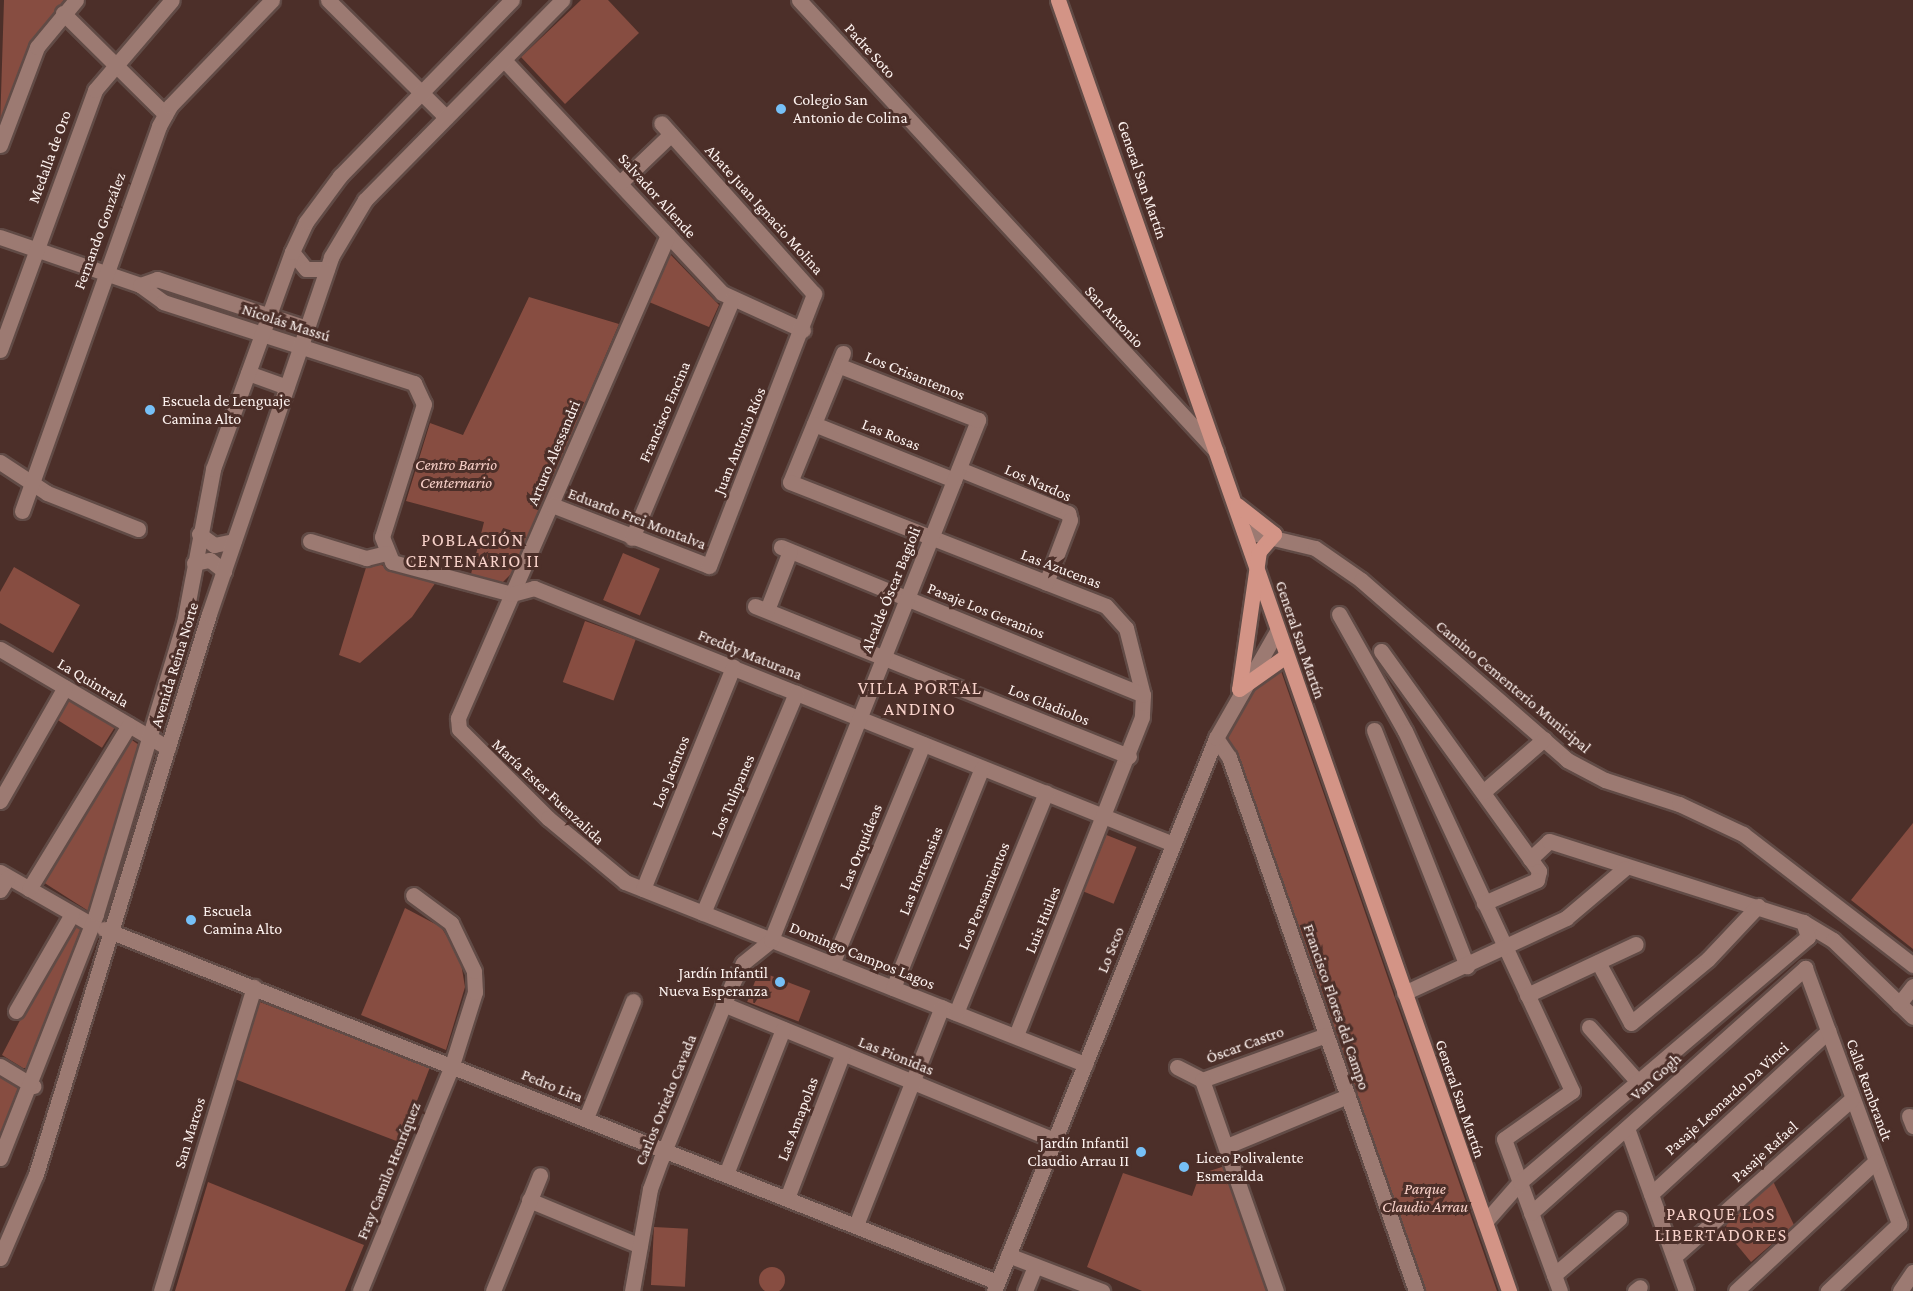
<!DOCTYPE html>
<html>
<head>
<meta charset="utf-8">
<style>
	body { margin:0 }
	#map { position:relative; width:1913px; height:1291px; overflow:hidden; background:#4c2f29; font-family:"Crimson Pro",serif }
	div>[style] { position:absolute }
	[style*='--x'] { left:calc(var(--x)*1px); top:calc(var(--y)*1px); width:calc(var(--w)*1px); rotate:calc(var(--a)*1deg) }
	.green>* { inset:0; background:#874d41; transform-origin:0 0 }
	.round { border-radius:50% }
	.roads { filter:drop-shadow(2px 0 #614b46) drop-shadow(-2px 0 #614b46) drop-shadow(0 2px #614b46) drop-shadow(0 -2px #614b46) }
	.street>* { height:15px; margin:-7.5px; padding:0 7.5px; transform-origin:7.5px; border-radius:7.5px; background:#9c7a72 }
	.secondary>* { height:15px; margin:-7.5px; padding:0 7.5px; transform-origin:7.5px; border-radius:7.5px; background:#9c7a72 }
	.primary>* { height:15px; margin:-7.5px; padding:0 7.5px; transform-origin:7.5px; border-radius:7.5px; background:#d39486 }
	.dots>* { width:16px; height:16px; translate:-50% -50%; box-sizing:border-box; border:3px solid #4c2f29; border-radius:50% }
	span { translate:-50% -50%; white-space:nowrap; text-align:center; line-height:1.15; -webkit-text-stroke:6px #4c2f29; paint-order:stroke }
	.street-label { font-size:16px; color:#fdf2ef }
	.poi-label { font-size:16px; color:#fdf2ef }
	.left { translate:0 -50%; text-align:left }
	.right { translate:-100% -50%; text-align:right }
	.park-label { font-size:16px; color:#f8d0c8; font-style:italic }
	.neighbourhood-label { font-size:18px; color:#f7d1c9; letter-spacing:1.5px }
</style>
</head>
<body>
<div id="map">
	<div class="green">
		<div style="clip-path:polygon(4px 0,64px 0,33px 40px,0 127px)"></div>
		<div style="clip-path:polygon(581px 0,608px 0,639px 33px,565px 104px,521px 57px)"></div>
		<div style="clip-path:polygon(668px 252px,719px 305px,709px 327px,649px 302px)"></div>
		<div style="clip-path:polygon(529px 297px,619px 324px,512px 573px,502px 583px,471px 574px,484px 522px,406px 501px,430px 423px,463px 435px)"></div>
		<div style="left:623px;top:553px;width:40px;height:51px;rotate:23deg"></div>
		<div style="clip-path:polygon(368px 561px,436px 582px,412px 617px,360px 663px,339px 655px)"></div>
		<div style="clip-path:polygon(14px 567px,80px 605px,53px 653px,0 623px,0 592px)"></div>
		<div style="left:585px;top:621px;width:54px;height:65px;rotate:20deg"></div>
		<div style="clip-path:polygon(1276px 665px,1281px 671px,1497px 1291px,1417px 1291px,1225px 740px,1225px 729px,1255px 683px)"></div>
		<div style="left:69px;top:693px;width:57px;height:29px;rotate:32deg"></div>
		<div style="clip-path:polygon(129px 738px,139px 745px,90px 912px,43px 882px)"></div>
		<div style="clip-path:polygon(1913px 823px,1913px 949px,1851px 900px)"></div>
		<div style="left:1104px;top:834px;width:35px;height:61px;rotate:22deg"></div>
		<div style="clip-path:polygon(405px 908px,441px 927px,460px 957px,465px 987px,446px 1050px,361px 1015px)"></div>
		<div style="clip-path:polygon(73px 918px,84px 929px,29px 1068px,23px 1068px,2px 1055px)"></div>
		<div style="left:759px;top:971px;width:55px;height:33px;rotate:21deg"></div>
		<div style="left:260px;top:1002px;width:182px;height:81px;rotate:21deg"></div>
		<div style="clip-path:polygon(0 1073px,16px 1083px,18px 1091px,0 1139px)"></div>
		<div style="clip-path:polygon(1225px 1166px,1267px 1291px,1142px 1291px,1087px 1267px,1123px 1173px,1192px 1196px,1200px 1174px)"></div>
		<div style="clip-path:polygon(1771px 1177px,1794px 1225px,1751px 1262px,1718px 1222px)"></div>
		<div style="clip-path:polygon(208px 1182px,364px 1245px,345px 1291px,175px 1291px)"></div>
		<div style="left:654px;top:1227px;width:34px;height:58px;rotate:3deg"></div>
		<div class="round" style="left:759px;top:1267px;width:26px;height:26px"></div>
	</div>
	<div class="roads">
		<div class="street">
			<div style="--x:328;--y:0;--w:166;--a:44.8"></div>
			<div style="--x:799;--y:0;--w:614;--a:47.24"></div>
			<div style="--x:63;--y:13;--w:144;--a:44.7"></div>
			<div style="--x:504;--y:60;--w:319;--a:46.9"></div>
			<div style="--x:722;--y:293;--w:89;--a:24.6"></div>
			<div style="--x:0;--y:145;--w:105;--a:-69.3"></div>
			<div style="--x:37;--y:47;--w:61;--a:-50.3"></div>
			<div style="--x:621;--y:182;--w:69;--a:-43.8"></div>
			<div style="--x:668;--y:235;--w:527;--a:113.5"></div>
			<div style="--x:458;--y:718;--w:11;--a:85"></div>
			<div style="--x:459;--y:729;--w:126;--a:45"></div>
			<div style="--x:548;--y:818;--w:100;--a:39.7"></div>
			<div style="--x:625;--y:882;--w:495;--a:21.6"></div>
			<div style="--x:0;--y:237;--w:148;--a:18.9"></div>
			<div style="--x:140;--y:285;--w:29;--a:36"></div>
			<div style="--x:163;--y:302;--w:264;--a:17.9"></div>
			<div style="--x:414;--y:383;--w:23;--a:65"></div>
			<div style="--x:424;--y:404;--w:139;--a:107.5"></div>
			<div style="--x:382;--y:537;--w:27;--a:68"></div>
			<div style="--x:392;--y:562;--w:124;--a:14.9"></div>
			<div style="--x:512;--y:594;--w:23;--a:-15"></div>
			<div style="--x:534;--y:588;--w:688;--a:21.83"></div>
			<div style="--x:140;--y:285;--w:18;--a:-19"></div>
			<div style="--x:157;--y:279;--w:158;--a:18.1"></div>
			<div style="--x:0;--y:350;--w:277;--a:-69.9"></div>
			<div style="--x:95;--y:90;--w:118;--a:-49.5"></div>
			<div style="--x:843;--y:353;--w:139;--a:112.3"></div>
			<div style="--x:790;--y:482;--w:339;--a:21.4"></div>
			<div style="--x:1106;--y:606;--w:30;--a:48"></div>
			<div style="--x:1126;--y:628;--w:69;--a:75.8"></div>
			<div style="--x:1143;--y:695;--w:22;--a:93"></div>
			<div style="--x:1142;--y:717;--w:343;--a:111.6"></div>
			<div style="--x:814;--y:424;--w:151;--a:21.8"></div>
			<div style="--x:0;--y:462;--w:56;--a:33.4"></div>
			<div style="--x:47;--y:493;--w:98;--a:21.6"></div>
			<div style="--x:959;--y:469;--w:118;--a:22"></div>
			<div style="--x:1068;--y:513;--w:7;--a:74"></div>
			<div style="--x:1070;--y:520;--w:67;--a:110.9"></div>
			<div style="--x:552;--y:505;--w:168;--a:21.2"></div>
			<div style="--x:709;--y:566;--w:292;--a:-68.9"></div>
			<div style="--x:814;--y:294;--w:229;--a:-131.8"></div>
			<div style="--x:22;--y:511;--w:409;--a:-70.4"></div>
			<div style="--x:159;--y:126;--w:23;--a:-61"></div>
			<div style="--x:170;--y:106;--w:147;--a:-46.1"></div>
			<div style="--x:1244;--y:531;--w:73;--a:13.5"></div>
			<div style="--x:1315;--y:548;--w:56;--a:34.8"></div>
			<div style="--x:1361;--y:580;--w:274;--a:41.1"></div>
			<div style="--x:1567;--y:760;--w:43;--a:27.8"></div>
			<div style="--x:1605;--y:780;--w:78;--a:18"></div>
			<div style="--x:1679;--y:804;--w:71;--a:25.1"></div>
			<div style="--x:1743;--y:834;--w:215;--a:37.6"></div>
			<div style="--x:632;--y:538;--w:258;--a:-67.2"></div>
			<div style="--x:310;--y:541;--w:59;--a:16.9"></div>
			<div style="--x:366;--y:558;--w:21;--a:-14"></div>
			<div style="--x:781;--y:547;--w:391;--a:22.2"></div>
			<div style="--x:755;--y:606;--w:403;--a:21.9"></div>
			<div style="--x:767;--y:610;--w:63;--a:-68.7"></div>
			<div style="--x:1339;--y:614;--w:134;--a:60.6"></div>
			<div style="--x:1405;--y:731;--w:397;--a:65.1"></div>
			<div style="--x:1572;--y:1091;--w:83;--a:144.8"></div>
			<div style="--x:1504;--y:1139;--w:162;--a:69.8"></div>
			<div style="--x:0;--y:649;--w:195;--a:30.5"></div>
			<div style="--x:1381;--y:651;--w:271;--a:54.3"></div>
			<div style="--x:1539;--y:871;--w:9;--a:103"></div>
			<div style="--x:1537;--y:880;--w:58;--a:156.5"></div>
			<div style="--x:1374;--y:730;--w:254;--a:68.5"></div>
			<div style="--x:1216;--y:738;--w:23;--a:56"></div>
			<div style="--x:1229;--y:757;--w:566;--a:70.7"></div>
			<div style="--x:1483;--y:792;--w:81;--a:-41"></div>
			<div style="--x:0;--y:801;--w:131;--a:-60.3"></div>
			<div style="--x:1530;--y:859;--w:26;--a:-43"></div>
			<div style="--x:1549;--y:841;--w:267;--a:17.7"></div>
			<div style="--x:1803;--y:922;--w:35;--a:31"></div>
			<div style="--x:1833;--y:940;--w:111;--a:43.9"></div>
			<div style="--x:0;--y:872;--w:106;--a:29.9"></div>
			<div style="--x:29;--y:889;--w:192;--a:-58.6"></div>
			<div style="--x:643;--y:889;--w:240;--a:-67.9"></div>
			<div style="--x:0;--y:890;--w:15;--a:-58"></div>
			<div style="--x:703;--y:913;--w:239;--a:-67.1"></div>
			<div style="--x:1598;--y:962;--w:69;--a:61.6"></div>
			<div style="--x:1631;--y:1023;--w:100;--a:-39.7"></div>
			<div style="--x:1708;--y:959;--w:73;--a:-46.7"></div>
			<div style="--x:832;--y:964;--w:238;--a:-67.5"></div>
			<div style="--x:893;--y:988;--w:237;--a:-68"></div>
			<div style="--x:1404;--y:993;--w:179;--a:-24.8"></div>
			<div style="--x:1566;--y:918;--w:77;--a:-40.3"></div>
			<div style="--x:1527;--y:995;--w:120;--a:-25.1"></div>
			<div style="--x:723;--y:1004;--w:358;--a:22.3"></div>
			<div style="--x:1899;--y:1004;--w:23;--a:-52"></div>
			<div style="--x:16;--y:1011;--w:112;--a:-60"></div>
			<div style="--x:956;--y:1013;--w:238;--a:-67.8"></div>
			<div style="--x:1589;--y:1027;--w:75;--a:48.2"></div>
			<div style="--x:0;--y:1066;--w:39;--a:31"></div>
			<div style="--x:1177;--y:1067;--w:28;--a:27"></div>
			<div style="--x:1202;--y:1080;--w:132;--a:-19.9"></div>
			<div style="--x:1202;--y:1080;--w:224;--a:70.7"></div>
			<div style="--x:1909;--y:1116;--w:11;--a:68"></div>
			<div style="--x:586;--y:1118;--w:126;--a:-68.1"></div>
			<div style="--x:1627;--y:1128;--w:173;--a:70.1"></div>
			<div style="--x:1227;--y:1146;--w:131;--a:-22.5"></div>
			<div style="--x:726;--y:1174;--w:156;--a:-68.5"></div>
			<div style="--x:1651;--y:1194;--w:241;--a:-42.6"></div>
			<div style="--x:787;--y:1198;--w:155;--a:-68.9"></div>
			<div style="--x:529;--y:1200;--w:120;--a:22.5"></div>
			<div style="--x:1531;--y:1213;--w:368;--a:-41.8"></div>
			<div style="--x:1805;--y:968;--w:273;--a:69.8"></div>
			<div style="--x:1899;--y:1224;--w:98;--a:136.7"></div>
			<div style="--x:1485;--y:1222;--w:53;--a:-48.8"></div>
			<div style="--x:1520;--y:1182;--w:378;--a:-40.4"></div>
			<div style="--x:1808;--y:937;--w:16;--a:-108"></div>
			<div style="--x:856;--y:1225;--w:234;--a:-68.5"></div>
			<div style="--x:1008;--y:1255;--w:101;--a:21"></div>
			<div style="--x:1675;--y:1256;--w:237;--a:-41.6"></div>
			<div style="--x:1554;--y:1275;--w:86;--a:-40.7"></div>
			<div style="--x:161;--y:1291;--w:318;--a:-73"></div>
			<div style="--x:360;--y:1291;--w:244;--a:-67.8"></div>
			<div style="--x:452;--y:1065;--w:77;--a:-72.5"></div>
			<div style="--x:475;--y:992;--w:21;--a:-93"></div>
			<div style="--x:474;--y:971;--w:53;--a:-115.6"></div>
			<div style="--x:451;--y:923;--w:47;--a:-143.6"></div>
			<div style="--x:493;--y:1291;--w:125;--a:-67.9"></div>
			<div style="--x:632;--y:1291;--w:104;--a:-80"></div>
			<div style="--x:650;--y:1189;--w:32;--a:-70"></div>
			<div style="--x:661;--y:1159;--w:191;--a:-67.9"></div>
			<div style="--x:733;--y:982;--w:21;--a:-62"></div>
			<div style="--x:743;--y:963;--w:36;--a:-39"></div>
			<div style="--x:771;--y:940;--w:560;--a:-68.29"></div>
			<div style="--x:978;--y:420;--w:150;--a:-158.6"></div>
			<div style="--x:1025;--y:1291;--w:27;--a:-68"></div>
			<div style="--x:1635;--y:1291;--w:6;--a:-39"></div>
			<div style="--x:1736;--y:1291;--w:191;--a:-42.9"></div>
			<div style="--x:1900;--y:1291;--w:23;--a:-56"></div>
		</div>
		<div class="secondary">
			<div style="--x:292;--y:252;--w:22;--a:51"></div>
			<div style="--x:306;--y:269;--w:21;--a:0"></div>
			<div style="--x:248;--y:373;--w:41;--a:19.7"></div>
			<div style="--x:199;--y:534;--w:19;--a:36"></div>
			<div style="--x:214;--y:545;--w:20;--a:-11"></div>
			<div style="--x:194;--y:563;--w:16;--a:-11"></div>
			<div style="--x:210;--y:560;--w:18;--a:38"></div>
			<div style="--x:104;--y:929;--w:960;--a:21.57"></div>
			<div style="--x:0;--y:1158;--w:262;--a:-68.5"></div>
			<div style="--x:96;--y:914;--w:304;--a:-73.2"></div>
			<div style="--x:184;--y:623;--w:157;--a:-79.3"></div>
			<div style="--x:213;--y:469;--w:231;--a:-70"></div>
			<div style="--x:292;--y:252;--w:33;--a:-65"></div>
			<div style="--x:306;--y:222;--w:57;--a:-53.5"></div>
			<div style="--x:340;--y:176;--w:246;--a:-45.7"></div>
			<div style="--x:0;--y:1258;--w:91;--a:-66.8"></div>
			<div style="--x:36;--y:1174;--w:586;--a:-72.83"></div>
			<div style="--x:209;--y:614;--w:377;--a:-71.1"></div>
			<div style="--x:331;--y:257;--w:66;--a:-59.2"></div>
			<div style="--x:365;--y:200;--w:281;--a:-45.4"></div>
			<div style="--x:994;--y:1291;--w:596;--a:-68.13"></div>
			<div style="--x:1216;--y:738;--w:123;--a:-60.3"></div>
		</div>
		<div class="primary">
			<div style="--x:1058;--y:0;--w:1368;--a:70.74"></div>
			<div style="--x:1237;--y:505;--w:47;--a:38.1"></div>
			<div style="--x:1274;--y:534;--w:23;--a:131"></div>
			<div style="--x:1259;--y:551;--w:139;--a:98.2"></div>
			<div style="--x:1239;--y:689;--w:57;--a:-35.1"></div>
		</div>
	</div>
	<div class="dots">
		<div style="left:781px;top:109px;background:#76c0f7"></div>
		<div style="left:150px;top:410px;background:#76c0f7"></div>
		<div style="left:191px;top:920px;background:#76c0f7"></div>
		<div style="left:780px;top:982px;background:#76c0f7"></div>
		<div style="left:1141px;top:1152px;background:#76c0f7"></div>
		<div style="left:1184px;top:1167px;background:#76c0f7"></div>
	</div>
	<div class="street-label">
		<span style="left:870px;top:51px;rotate:48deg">Padre Soto</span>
		<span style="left:50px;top:157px;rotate:-70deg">Medalla de Oro</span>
		<span style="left:1142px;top:180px;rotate:71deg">General San Martín</span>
		<span style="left:657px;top:196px;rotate:48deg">Salvador Allende</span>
		<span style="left:764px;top:210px;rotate:48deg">Abate Juan Ignacio Molina</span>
		<span style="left:100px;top:231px;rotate:-70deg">Fernando González</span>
		<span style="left:1114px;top:317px;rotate:47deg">San Antonio</span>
		<span style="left:286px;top:323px;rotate:18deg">Nicolás Massú</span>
		<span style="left:915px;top:376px;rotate:22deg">Los Crisantemos</span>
		<span style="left:665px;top:412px;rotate:-67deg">Francisco Encina</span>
		<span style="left:891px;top:435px;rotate:22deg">Las Rosas</span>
		<span style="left:740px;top:441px;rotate:-68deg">Juan Antonio Ríos</span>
		<span style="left:554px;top:453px;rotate:-67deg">Arturo Alessandri</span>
		<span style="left:1038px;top:483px;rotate:24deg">Los Nardos</span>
		<span style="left:637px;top:519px;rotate:21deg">Eduardo Frei Montalva</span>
		<span style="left:1061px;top:569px;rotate:21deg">Las Azucenas</span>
		<span style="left:891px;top:590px;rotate:-68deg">Alcalde Óscar Bagioli</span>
		<span style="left:986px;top:611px;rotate:22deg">Pasaje Los Geranios</span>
		<span style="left:1300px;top:640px;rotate:71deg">General San Martín</span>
		<span style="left:750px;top:655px;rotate:22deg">Freddy Maturana</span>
		<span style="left:175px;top:665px;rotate:-73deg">Avenida Reina Norte</span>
		<span style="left:93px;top:683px;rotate:31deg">La Quintrala</span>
		<span style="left:1513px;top:687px;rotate:40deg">Camino Cementerio Municipal</span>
		<span style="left:1049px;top:705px;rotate:22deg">Los Gladiolos</span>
		<span style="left:671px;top:772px;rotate:-68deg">Los Jacintos</span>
		<span style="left:548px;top:792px;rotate:43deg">María Ester Fuenzalida</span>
		<span style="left:733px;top:796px;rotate:-67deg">Los Tulipanes</span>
		<span style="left:861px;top:847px;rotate:-68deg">Las Orquídeas</span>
		<span style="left:921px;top:871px;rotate:-68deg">Las Hortensias</span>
		<span style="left:984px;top:896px;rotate:-68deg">Los Pensamientos</span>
		<span style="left:1043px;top:920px;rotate:-68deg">Luis Huiles</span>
		<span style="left:1111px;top:950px;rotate:-68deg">Lo Seco</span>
		<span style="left:862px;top:956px;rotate:22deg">Domingo Campos Lagos</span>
		<span style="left:1336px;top:1007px;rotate:71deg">Francisco Flores del Campo</span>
		<span style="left:1245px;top:1045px;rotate:-20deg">Óscar Castro</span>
		<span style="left:896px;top:1056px;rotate:22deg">Las Pionidas</span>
		<span style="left:1656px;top:1077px;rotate:-42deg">Van Gogh</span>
		<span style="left:552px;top:1086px;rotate:22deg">Pedro Lira</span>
		<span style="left:1869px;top:1090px;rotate:70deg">Calle Rembrandt</span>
		<span style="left:1460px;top:1099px;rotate:71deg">General San Martín</span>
		<span style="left:1727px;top:1099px;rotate:-42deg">Pasaje Leonardo Da Vinci</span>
		<span style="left:666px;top:1100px;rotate:-68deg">Carlos Oviedo Cavada</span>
		<span style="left:798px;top:1119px;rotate:-69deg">Las Amapolas</span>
		<span style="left:190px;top:1133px;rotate:-73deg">San Marcos</span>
		<span style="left:1765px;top:1152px;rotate:-42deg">Pasaje Rafael</span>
		<span style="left:389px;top:1171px;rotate:-68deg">Fray Camilo Henríquez</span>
	</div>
	<div class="poi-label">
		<span class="left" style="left:793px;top:109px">Colegio San<br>Antonio de Colina</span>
		<span class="left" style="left:162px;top:410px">Escuela de Lenguaje<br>Camina Alto</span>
		<span class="left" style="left:203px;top:920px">Escuela<br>Camina Alto</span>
		<span class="right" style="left:768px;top:982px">Jardín Infantil<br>Nueva Esperanza</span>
		<span class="right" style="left:1129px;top:1152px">Jardín Infantil<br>Claudio Arrau II</span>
		<span class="left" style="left:1196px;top:1167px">Liceo Polivalente<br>Esmeralda</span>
	</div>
	<div class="park-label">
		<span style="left:456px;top:474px">Centro Barrio<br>Centernario</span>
		<span style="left:1425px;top:1198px">Parque<br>Claudio Arrau</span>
	</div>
	<div class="neighbourhood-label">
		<span style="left:473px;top:551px">POBLACIÓN<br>CENTENARIO II</span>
		<span style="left:920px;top:699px">VILLA PORTAL<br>ANDINO</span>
		<span style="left:1721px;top:1225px">PARQUE LOS<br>LIBERTADORES</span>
	</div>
</div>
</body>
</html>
